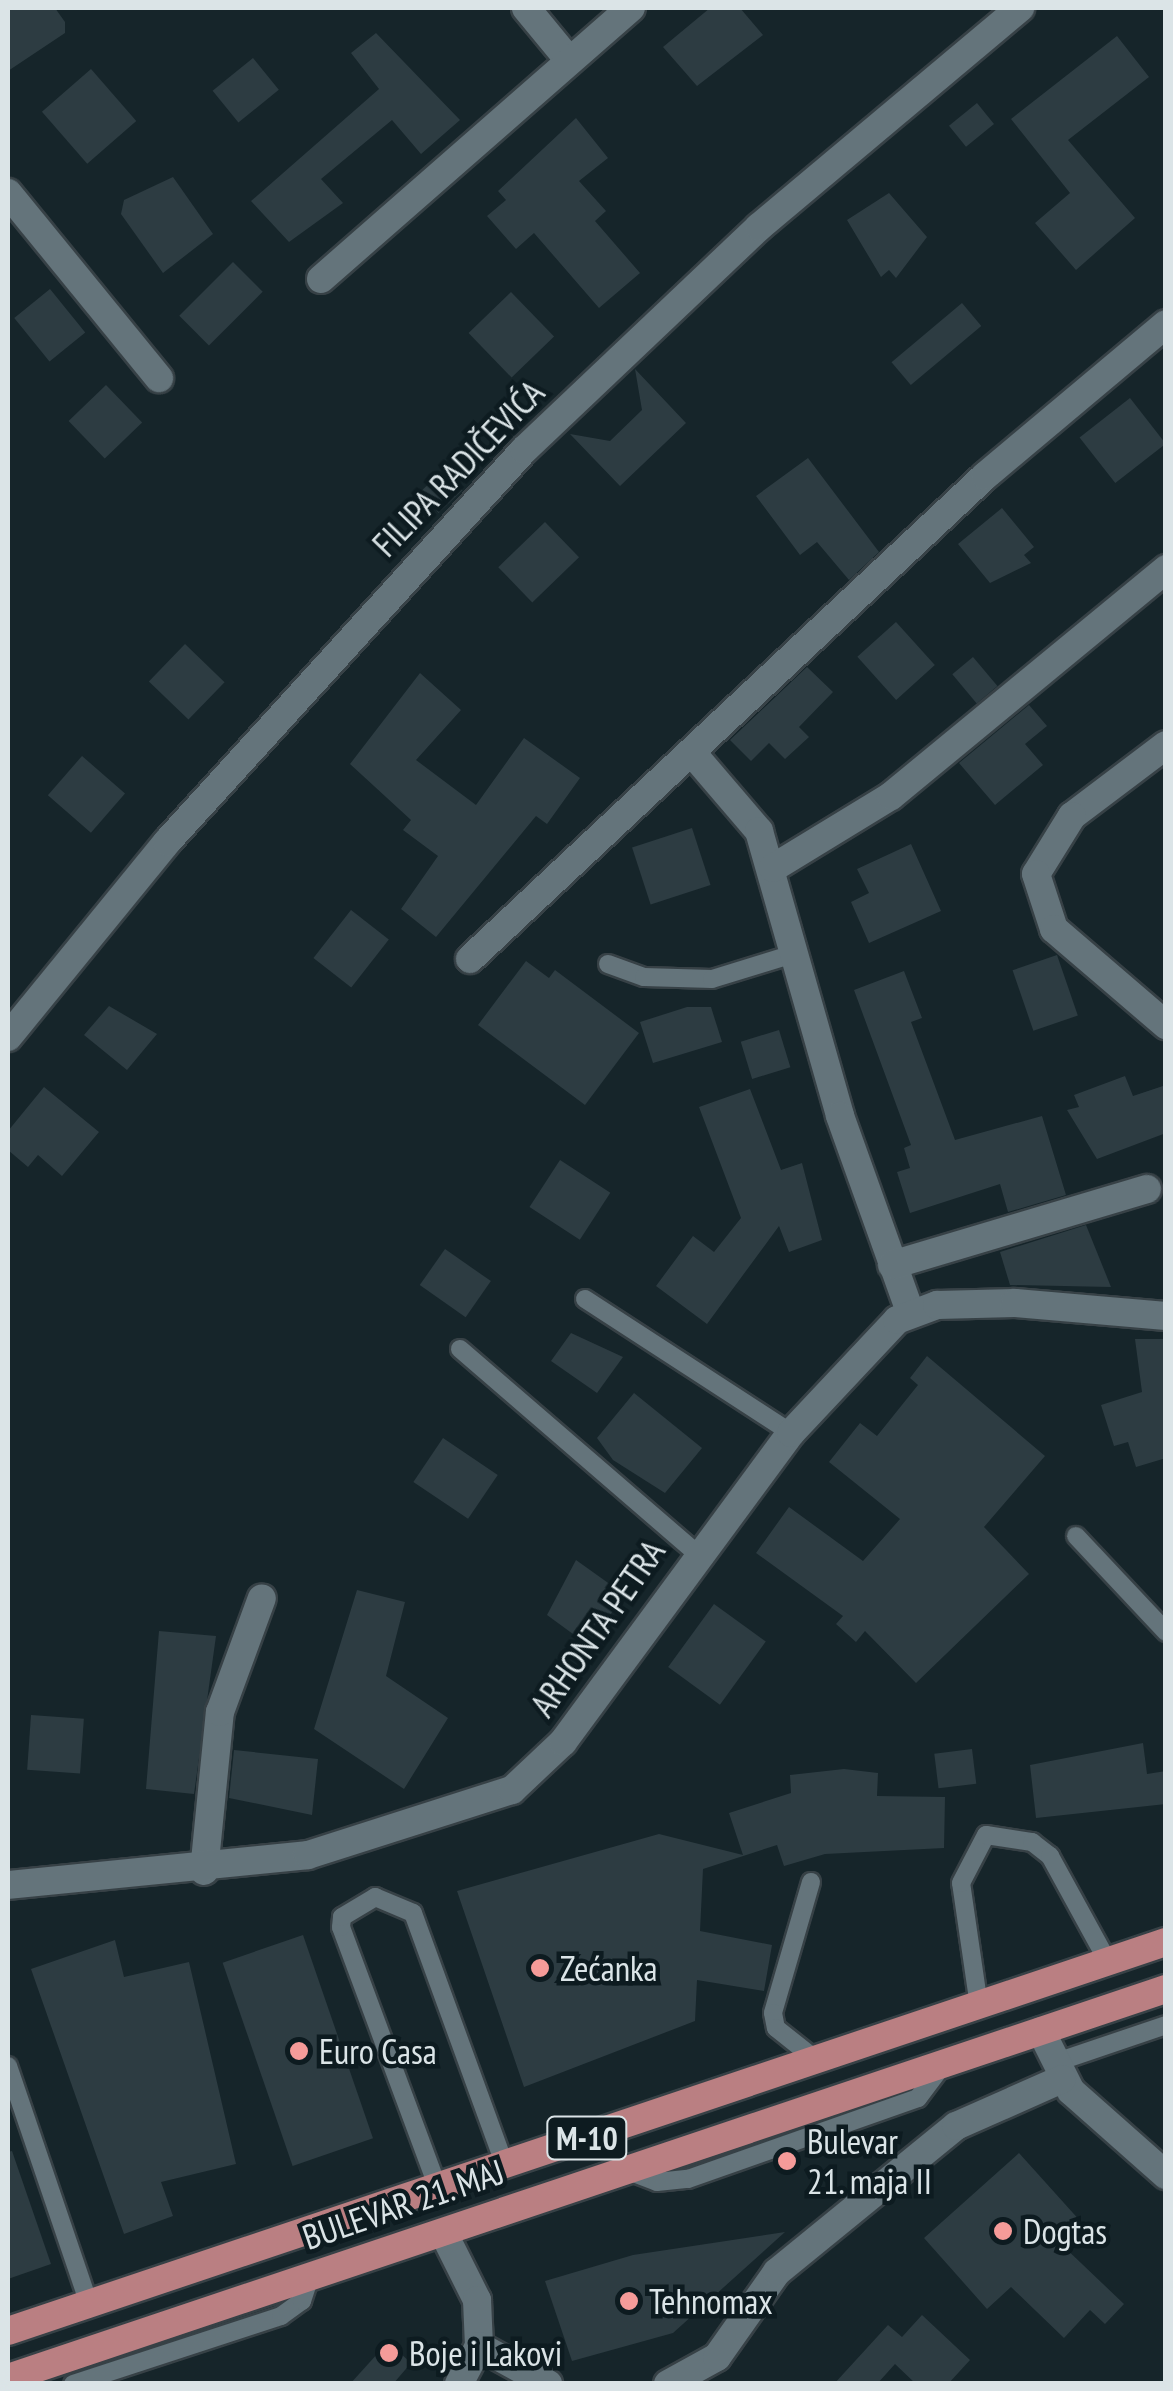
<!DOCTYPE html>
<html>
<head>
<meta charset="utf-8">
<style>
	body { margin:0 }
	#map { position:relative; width:1173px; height:2391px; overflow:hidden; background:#16252a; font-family:"PT Sans Narrow",sans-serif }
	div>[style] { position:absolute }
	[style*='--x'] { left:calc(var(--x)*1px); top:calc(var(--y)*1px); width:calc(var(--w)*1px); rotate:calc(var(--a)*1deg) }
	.building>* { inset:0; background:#2d3c42; transform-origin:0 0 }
	.roads { filter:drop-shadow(2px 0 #374146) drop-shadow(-2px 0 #374146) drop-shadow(0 2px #374146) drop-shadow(0 -2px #374146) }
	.service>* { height:18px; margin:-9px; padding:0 9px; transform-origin:9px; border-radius:9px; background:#64747b }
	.minor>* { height:28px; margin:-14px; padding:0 14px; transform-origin:14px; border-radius:14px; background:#64747b }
	.primary>* { height:28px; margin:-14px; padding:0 14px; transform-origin:14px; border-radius:14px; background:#ba7f82 }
	.dots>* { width:28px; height:28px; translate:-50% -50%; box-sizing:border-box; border:5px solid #0d1b20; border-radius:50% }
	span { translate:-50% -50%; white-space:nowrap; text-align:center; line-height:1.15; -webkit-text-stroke:9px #0d1b20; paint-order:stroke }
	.shield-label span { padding:2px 8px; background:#0d1b20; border:2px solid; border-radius:8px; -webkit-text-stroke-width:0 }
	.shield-label { font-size:32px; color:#dbe4e7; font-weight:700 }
	.street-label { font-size:35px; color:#dbe4e7 }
	.poi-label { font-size:35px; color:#dbe4e7 }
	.left { translate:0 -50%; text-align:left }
	.frame { position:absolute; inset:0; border:10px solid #dbe4e7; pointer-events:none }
</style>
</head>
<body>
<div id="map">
	<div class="building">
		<div style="clip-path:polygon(8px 8px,55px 8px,65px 22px,65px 33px,8px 71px)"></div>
		<div style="clip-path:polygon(710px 8px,740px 8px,763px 35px,697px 86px,663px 47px)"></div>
		<div style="clip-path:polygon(376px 33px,460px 120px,421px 154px,392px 120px,321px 179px,343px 203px,289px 242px,251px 201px,379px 89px,351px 53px)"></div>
		<div style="clip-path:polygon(1117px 36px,1149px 77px,1068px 140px,1135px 218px,1076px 270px,1035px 223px,1070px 193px,1011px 119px)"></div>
		<div style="left:253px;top:58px;width:41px;height:52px;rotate:51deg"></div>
		<div style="left:91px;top:69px;width:69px;height:65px;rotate:49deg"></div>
		<div style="left:977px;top:103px;width:27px;height:36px;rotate:51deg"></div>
		<div style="clip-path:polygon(576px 118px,608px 158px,579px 181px,606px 211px,595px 221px,640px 273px,599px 308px,534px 233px,516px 249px,487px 216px,506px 200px,498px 191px)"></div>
		<div style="clip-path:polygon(173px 177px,213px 234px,163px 273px,121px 214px,124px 200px)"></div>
		<div style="clip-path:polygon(889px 193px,927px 237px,896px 278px,889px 270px,881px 277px,847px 220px)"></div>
		<div style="left:233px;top:262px;width:42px;height:76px;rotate:45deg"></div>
		<div style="left:50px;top:289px;width:56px;height:46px;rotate:51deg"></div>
		<div style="left:511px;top:292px;width:62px;height:59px;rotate:46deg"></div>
		<div style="left:962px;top:303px;width:30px;height:92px;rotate:50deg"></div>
		<div style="clip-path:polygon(635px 369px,686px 423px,620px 486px,570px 434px,610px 441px,642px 410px)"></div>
		<div style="left:106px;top:385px;width:52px;height:52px;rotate:46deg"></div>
		<div style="left:1130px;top:398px;width:58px;height:64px;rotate:52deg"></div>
		<div style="clip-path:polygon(808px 458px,879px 552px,849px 580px,817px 542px,800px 555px,756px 496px)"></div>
		<div style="left:443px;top:470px;width:28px;height:33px;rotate:46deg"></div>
		<div style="clip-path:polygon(1002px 508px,1034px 547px,1024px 555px,1031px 563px,990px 583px,958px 544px)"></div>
		<div style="left:545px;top:522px;width:49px;height:65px;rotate:46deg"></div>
		<div style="left:896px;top:622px;width:58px;height:52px;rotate:48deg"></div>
		<div style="left:185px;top:644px;width:55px;height:52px;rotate:44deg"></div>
		<div style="left:973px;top:657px;width:38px;height:27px;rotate:50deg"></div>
		<div style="clip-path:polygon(807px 667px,833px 692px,799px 727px,809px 737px,785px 759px,769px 743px,751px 761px,730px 740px)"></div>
		<div style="clip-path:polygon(420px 673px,461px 710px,416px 760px,476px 805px,524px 738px,580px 778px,547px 824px,536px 816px,436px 937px,401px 909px,438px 856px,403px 830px,411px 820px,350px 764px)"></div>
		<div style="clip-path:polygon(1029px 705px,1047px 726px,1025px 744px,1043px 765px,995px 805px,959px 763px)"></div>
		<div style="left:82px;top:756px;width:57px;height:52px;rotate:41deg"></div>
		<div style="left:692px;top:828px;width:60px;height:63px;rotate:72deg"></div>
		<div style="clip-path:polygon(911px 844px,941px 911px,869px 943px,851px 902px,869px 893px,857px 869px)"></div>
		<div style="left:351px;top:910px;width:48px;height:61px;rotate:38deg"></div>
		<div style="left:1057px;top:955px;width:64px;height:47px;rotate:71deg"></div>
		<div style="clip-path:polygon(526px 961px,549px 978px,555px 970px,639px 1033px,585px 1105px,478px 1025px)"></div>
		<div style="clip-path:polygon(904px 971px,922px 1018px,911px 1022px,955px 1140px,1042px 1116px,1066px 1195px,1008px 1212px,1000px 1184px,910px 1213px,897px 1172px,910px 1168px,904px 1148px,911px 1145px,854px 990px)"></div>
		<div style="clip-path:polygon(109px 1006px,157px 1034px,127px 1070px,84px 1035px)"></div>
		<div style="clip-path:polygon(687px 1007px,711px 1007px,722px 1042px,653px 1063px,640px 1022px)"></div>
		<div style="left:779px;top:1030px;width:39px;height:40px;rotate:73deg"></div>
		<div style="clip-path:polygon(1125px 1076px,1133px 1096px,1166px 1085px,1166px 1133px,1097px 1159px,1067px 1110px,1079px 1107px,1074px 1095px)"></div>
		<div style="clip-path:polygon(44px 1087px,99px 1132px,62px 1176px,38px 1155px,28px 1167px,8px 1150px,8px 1131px)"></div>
		<div style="clip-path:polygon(750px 1089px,781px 1170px,802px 1163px,822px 1240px,789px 1252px,779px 1226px,707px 1324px,656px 1286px,693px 1236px,714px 1252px,741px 1218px,699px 1107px)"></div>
		<div style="left:560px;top:1160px;width:60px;height:56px;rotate:33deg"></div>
		<div style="clip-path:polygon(1086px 1225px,1111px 1287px,1010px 1285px,1000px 1252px)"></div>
		<div style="left:445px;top:1249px;width:56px;height:44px;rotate:35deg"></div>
		<div style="clip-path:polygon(571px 1333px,623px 1357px,597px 1393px,551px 1361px)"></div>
		<div style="clip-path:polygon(1135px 1339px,1166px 1339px,1166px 1458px,1136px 1467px,1128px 1442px,1114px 1446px,1101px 1405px,1142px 1392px)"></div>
		<div style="clip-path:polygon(927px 1356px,1045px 1456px,984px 1527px,1029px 1574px,916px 1683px,865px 1631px,856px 1642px,836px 1624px,843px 1616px,756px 1553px,789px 1507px,863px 1561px,900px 1519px,829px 1462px,860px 1423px,877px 1436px,918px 1385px,910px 1378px)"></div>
		<div style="clip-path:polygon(634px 1393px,702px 1448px,665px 1493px,613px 1460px,597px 1438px)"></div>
		<div style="left:443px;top:1438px;width:66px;height:53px;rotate:34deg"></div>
		<div style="clip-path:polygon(576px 1560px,625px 1595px,588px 1645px,547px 1615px)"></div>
		<div style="clip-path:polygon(357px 1590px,405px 1602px,386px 1676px,448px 1718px,404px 1789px,314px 1729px)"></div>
		<div style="left:714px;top:1604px;width:64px;height:78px;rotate:36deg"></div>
		<div style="clip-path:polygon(159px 1631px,216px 1636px,194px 1794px,146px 1789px)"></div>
		<div style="left:31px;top:1715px;width:53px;height:55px;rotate:4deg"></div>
		<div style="clip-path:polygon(1143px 1743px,1147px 1774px,1166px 1771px,1166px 1804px,1036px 1818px,1030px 1765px)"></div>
		<div style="left:972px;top:1749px;width:35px;height:38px;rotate:83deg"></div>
		<div style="clip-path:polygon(234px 1750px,318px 1759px,312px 1815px,229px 1798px)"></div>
		<div style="clip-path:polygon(844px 1769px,878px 1773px,877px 1796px,945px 1797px,944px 1848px,825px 1854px,784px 1866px,777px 1845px,703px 1869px,700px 1931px,772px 1945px,764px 1991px,697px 1980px,695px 2021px,524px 2087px,457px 1891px,659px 1834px,743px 1855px,729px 1813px,791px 1793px,790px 1775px)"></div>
		<div style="left:303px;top:1935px;width:215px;height:85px;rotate:71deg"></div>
		<div style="clip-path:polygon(115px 1940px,124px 1977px,189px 1962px,236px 2164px,161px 2182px,173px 2216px,124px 2234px,31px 1969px)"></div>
		<div style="clip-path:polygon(12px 2151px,51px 2264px,8px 2279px,8px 2152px)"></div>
		<div style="clip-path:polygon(1019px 2153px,1082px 2223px,1060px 2243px,1124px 2304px,1105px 2324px,1090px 2310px,1064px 2338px,1011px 2287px,987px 2309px,924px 2238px)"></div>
		<div style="clip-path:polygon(785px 2232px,673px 2333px,572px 2361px,545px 2281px,633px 2255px)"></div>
		<div style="clip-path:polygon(922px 2315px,970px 2360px,948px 2384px,916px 2384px,895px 2364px,877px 2384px,834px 2384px,888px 2325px,902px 2337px)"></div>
		<div style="clip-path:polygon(388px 2342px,411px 2363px,393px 2384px,350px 2384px)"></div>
	</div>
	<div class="roads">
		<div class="service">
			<div style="--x:608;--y:964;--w:38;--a:20"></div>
			<div style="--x:644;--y:977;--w:68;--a:1.7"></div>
			<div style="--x:712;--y:979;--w:82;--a:-17.1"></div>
			<div style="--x:585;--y:1299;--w:246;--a:33"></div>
			<div style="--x:460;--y:1349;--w:312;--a:40.8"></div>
			<div style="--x:1076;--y:1536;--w:132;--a:46.8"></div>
			<div style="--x:811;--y:1882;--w:136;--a:106.2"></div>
			<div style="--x:773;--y:2013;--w:15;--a:79"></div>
			<div style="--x:776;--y:2028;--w:50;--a:38.5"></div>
			<div style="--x:979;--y:2006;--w:124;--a:-98.3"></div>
			<div style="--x:961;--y:1883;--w:54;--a:-62.5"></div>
			<div style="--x:986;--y:1835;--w:47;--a:8.7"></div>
			<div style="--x:1032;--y:1842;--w:23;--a:38"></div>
			<div style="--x:1050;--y:1856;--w:121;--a:61.3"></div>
			<div style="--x:1054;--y:2063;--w:118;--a:-18.7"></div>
			<div style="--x:8;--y:2066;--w:251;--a:71.2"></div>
			<div style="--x:626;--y:2170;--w:33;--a:21"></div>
			<div style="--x:657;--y:2182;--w:31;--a:-6"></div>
			<div style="--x:688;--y:2179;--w:244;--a:-19.4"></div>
			<div style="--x:918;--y:2098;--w:40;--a:-53"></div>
			<div style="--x:438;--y:2188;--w:278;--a:-110.4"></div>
			<div style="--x:341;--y:1927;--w:10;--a:-84"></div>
			<div style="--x:342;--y:1917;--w:39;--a:-31"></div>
			<div style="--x:375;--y:1897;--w:41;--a:22.8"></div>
			<div style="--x:413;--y:1913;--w:269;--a:70"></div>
			<div style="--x:73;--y:2384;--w:219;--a:-18.1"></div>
			<div style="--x:281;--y:2316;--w:26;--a:-36"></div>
			<div style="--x:302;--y:2301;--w:28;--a:-72"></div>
		</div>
		<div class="minor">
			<div style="--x:526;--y:8;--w:65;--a:50.6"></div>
			<div style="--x:8;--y:193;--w:239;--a:50.8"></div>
			<div style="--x:321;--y:279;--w:412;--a:-41.2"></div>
			<div style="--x:1166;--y:745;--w:118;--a:142.9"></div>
			<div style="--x:1072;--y:816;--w:68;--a:121.8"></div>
			<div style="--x:1036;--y:874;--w:58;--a:71.9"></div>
			<div style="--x:1054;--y:929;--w:148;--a:40.6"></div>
			<div style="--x:694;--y:755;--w:100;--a:49.5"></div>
			<div style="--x:759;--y:831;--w:296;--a:74.1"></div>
			<div style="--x:840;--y:1116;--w:208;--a:70.3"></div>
			<div style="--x:773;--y:868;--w:138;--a:-31.4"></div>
			<div style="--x:891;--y:796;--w:357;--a:-39.5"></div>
			<div style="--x:470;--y:959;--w:706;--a:-43.16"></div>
			<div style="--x:985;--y:476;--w:236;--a:-40"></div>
			<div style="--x:8;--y:1037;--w:252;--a:-50.8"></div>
			<div style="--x:167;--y:842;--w:530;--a:-47.68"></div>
			<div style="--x:524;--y:450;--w:324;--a:-43.5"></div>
			<div style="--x:759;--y:227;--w:341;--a:-40"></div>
			<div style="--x:892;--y:1265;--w:266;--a:-16.6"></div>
			<div style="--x:204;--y:1871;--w:160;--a:-84.3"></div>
			<div style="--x:220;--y:1712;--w:121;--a:-69.8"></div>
			<div style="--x:8;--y:1885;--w:301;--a:-5.7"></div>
			<div style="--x:308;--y:1855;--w:214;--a:-17.7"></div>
			<div style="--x:512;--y:1790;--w:70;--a:-43.3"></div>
			<div style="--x:563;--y:1742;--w:384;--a:-53.6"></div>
			<div style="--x:791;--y:1433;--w:155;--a:-46.8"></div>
			<div style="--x:897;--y:1320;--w:43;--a:-20.6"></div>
			<div style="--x:937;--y:1305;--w:78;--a:-1.5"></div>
			<div style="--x:1015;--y:1303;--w:152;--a:4.9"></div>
			<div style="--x:1041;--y:2031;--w:67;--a:63.4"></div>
			<div style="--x:1071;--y:2091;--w:127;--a:41.5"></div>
			<div style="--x:444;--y:2234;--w:74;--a:63.4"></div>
			<div style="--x:477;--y:2300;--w:46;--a:87.5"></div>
			<div style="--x:479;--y:2346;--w:43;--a:117.8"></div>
			<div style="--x:479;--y:2346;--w:79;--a:28.8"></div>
			<div style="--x:668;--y:2384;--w:56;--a:-28.9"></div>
			<div style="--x:717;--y:2357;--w:104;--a:-54.8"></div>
			<div style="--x:777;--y:2272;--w:231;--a:-39.2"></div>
			<div style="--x:956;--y:2126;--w:116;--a:-23.9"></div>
		</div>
		<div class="primary">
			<div style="--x:8;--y:2331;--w:1222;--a:-18.57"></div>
			<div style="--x:8;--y:2378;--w:1222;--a:-18.57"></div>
		</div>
	</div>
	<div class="dots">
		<div style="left:540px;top:1968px;background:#f59b99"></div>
		<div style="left:299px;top:2051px;background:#f59b99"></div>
		<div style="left:787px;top:2161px;background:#f59b99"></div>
		<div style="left:1003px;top:2231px;background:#f59b99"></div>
		<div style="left:629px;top:2301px;background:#f59b99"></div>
		<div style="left:389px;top:2353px;background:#f59b99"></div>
	</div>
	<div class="shield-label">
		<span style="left:587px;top:2138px">M-10</span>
	</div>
	<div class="street-label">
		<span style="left:458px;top:468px;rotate:-46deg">FILIPA RADIČEVIĆA</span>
		<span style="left:597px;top:1628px;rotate:-55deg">ARHONTA PETRA</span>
		<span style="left:403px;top:2204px;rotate:-19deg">BULEVAR 21. MAJ</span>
	</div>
	<div class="poi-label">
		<span class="left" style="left:560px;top:1968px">Zećanka</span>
		<span class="left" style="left:319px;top:2051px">Euro Casa</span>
		<span class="left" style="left:807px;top:2161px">Bulevar<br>21. maja II</span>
		<span class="left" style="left:1023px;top:2231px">Dogtas</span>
		<span class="left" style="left:649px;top:2301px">Tehnomax</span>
		<span class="left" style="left:409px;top:2353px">Boje i Lakovi</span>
	</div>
	<div class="frame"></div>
</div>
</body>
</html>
